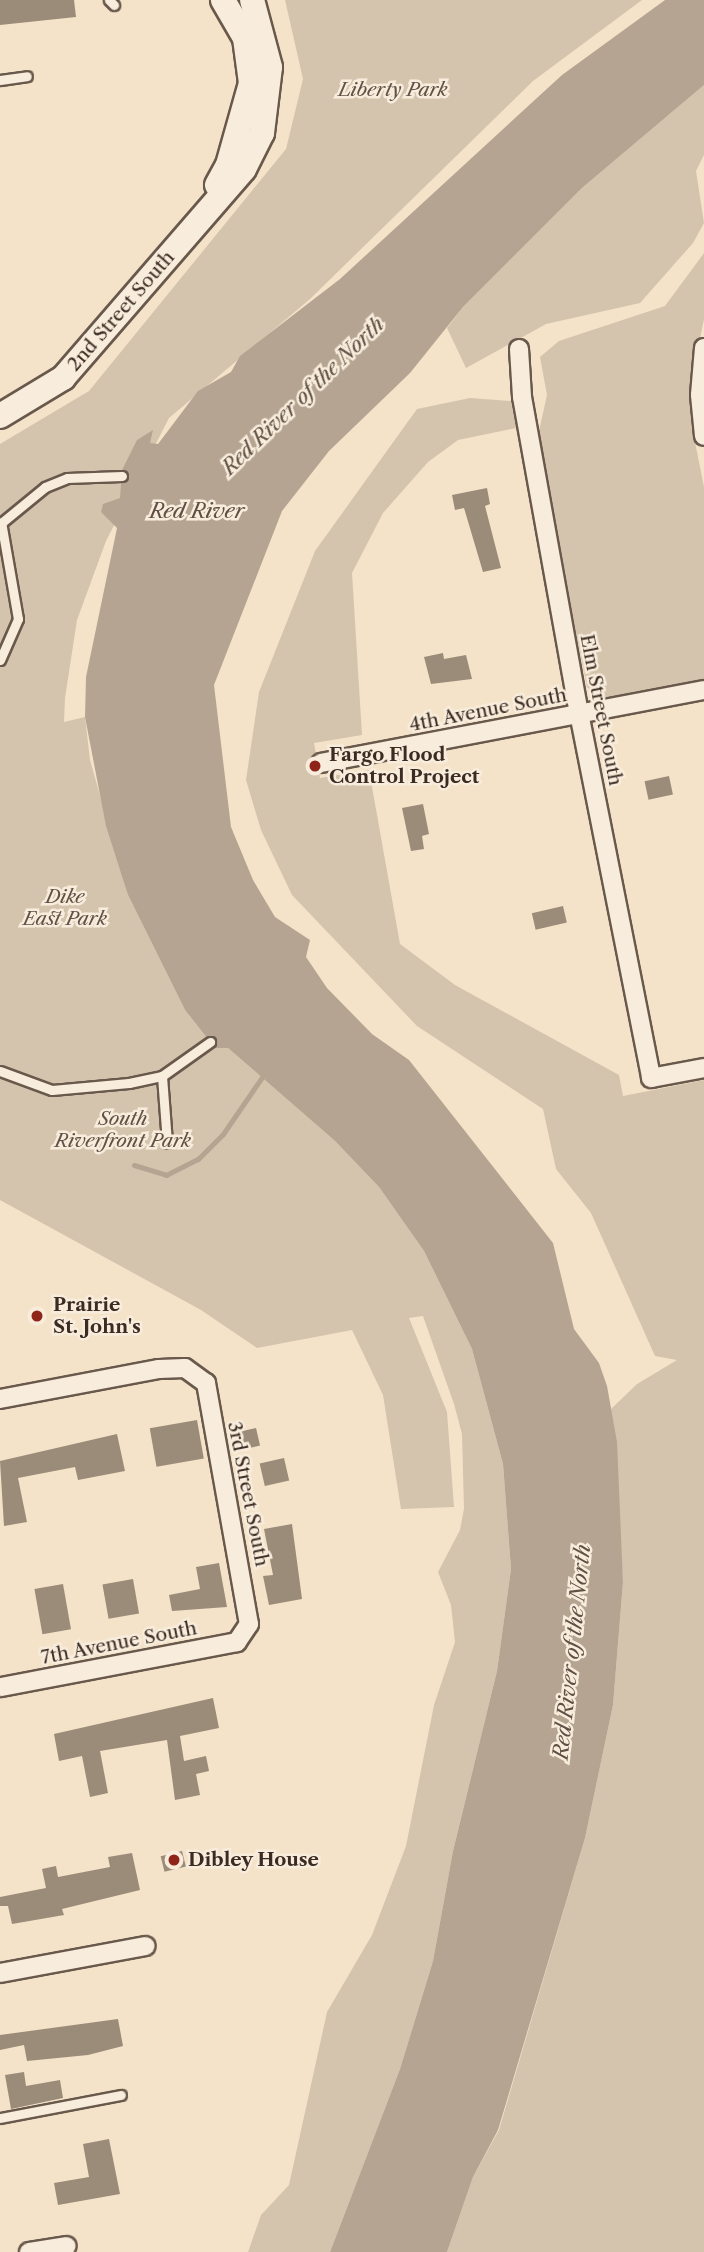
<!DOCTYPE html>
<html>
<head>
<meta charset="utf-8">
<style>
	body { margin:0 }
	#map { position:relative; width:704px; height:2252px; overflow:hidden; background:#f4e3c9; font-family:"Libre Caslon Text",serif }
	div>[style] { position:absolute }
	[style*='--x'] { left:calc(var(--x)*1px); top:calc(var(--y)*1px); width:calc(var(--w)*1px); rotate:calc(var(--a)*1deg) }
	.green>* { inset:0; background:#d5c4ad }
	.water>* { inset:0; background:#b5a491 }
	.stream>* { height:5px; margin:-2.5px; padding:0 2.5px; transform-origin:2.5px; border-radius:2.5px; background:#b5a491 }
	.building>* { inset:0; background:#9b8b79; transform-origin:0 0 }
	.roads { filter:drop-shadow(2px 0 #69594c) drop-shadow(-2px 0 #69594c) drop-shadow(0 2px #69594c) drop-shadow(0 -2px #69594c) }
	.lane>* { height:9px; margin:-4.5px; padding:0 4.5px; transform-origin:4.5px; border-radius:4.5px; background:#f8eddc }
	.street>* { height:18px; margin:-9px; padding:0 9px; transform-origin:9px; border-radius:9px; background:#f8eddc }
	.secondary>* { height:24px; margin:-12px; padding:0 12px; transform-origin:12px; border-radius:12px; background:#f8eddc }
	.dots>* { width:19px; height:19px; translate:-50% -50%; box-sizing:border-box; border:4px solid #f8eddc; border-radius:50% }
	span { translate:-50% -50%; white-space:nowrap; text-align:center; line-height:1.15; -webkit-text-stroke:5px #f8eddc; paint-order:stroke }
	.park-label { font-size:19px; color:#625146; font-style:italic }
	.street-label { font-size:19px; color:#3b2b23 }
	.poi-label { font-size:19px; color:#3b2b23; font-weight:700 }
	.left { translate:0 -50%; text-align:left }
	.water-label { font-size:21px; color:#604f44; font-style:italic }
</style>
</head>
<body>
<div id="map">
	<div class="green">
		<div style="clip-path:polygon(285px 0,642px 0,533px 81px,310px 299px,169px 418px,106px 541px,77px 620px,65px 698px,64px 722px,85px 717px,90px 760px,128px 895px,185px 1010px,215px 1048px,228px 1048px,335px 1141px,379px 1187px,424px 1251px,472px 1349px,503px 1464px,511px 1569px,497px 1671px,453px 1851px,433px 1961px,400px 2069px,330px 2252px,248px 2252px,261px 2215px,289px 2185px,327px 2012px,372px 1935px,406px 1846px,434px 1705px,455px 1642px,451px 1605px,438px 1572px,460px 1530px,464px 1509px,462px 1434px,454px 1404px,423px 1316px,409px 1318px,447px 1412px,454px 1507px,401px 1509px,383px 1395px,352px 1330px,257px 1348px,201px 1310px,0 1200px,0 444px,89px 391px,286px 149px,303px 79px)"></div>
		<div style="clip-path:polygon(704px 85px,704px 155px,696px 171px,704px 223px,693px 243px,640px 303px,546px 324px,466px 368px,447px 328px,463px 307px,582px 188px)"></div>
		<div style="clip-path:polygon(704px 253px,704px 319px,691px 382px,691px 422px,704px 487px,704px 684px,605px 701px,587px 687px,574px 623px,539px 431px,547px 395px,540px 357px,559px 341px,665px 306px)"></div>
		<div style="clip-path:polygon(470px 398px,511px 401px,516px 428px,458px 440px,428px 462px,383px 513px,352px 573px,362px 735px,314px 743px,320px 778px,369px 770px,400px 944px,455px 985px,619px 1075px,623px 1096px,704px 1080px,704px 2252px,447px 2252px,473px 2177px,499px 2130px,585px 1838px,613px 1705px,623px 1582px,611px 1409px,637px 1384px,677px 1360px,655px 1356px,591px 1213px,556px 1169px,543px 1109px,417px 1026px,292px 895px,261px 830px,246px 780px,259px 692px,315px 551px,417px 409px)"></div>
	</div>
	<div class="water">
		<div style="clip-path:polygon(665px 0,704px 0,704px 85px,582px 188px,463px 307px,410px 373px,329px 451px,282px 511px,214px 685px,231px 827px,253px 880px,275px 917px,310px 940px,306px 957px,327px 988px,372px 1034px,409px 1060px,553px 1243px,574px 1329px,599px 1363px,607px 1386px,617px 1442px,623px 1582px,613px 1705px,585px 1838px,498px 2130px,473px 2177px,447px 2252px,330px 2252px,400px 2069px,433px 1961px,453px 1851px,497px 1671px,511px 1569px,503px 1464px,472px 1349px,424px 1251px,379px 1187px,335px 1141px,228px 1048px,215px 1048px,185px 1010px,128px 895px,106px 826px,85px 717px,86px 677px,117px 528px,101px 512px,103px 504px,120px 498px,122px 470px,137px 440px,153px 430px,150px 443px,158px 444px,198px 391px,231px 372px,240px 356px,340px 279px,562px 75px)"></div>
	</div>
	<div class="stream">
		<div style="--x:134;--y:1165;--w:34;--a:17"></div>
		<div style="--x:166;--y:1175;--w:36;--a:-27"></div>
		<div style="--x:198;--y:1159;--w:35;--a:-45"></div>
		<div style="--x:223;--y:1134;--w:69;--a:-55.6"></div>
	</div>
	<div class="building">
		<div style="clip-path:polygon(0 0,74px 0,76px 17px,0 25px)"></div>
		<div style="clip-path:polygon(487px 488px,490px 504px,485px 506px,501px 568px,483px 572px,464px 508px,455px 510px,452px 495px)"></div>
		<div style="clip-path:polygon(443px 653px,444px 659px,466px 655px,472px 679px,431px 684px,424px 657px)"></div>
		<div style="left:669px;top:776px;width:19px;height:25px;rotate:78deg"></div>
		<div style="clip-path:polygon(423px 804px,429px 834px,422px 836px,424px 849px,411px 851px,402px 808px)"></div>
		<div style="left:563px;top:906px;width:17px;height:32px;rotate:77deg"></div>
		<div style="left:197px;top:1420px;width:39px;height:48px;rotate:80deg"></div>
		<div style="left:256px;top:1428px;width:18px;height:16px;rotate:77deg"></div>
		<div style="clip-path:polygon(117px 1434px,125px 1471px,78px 1480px,75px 1467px,18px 1478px,27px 1522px,4px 1526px,0 1461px)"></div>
		<div style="left:284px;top:1458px;width:23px;height:25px;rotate:77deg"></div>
		<div style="clip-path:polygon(292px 1524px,302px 1599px,269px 1605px,263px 1576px,273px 1575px,264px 1529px)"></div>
		<div style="clip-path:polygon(219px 1563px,227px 1607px,172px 1611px,169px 1595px,200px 1589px,196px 1567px)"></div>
		<div style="left:133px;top:1579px;width:35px;height:31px;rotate:80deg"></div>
		<div style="left:63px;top:1584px;width:46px;height:29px;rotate:80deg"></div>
		<div style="clip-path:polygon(213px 1698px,219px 1728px,180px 1736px,184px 1761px,206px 1756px,209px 1771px,196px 1774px,200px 1795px,175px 1800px,167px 1740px,100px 1751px,108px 1793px,90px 1797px,82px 1756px,59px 1761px,54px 1734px)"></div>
		<div style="left:182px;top:1851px;width:16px;height:22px;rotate:76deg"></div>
		<div style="clip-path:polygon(132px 1853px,140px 1890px,62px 1909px,64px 1915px,12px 1924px,8px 1906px,0 1906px,0 1897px,46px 1888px,42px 1869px,56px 1866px,58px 1877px,110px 1867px,108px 1857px)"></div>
		<div style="clip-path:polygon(118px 2019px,123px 2046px,88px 2055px,27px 2061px,24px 2045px,0 2050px,0 2035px)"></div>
		<div style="clip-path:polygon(24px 2072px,26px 2086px,60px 2080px,63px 2098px,11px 2109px,5px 2075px)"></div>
		<div style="clip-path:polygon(109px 2139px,120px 2194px,58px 2205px,54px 2183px,89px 2177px,83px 2144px)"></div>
	</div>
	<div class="roads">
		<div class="lane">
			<div style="--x:109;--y:0;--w:7;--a:45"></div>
			<div style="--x:0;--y:80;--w:27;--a:-8"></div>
			<div style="--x:0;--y:524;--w:58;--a:-39.4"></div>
			<div style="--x:45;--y:487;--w:24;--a:-22"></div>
			<div style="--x:67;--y:478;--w:55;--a:-2.1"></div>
			<div style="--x:0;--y:660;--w:45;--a:-66.3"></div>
			<div style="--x:18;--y:619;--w:98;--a:-99.9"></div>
			<div style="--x:0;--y:1071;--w:55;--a:20.1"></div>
			<div style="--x:52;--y:1090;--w:77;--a:-5.2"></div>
			<div style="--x:129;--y:1083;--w:34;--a:-12"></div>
			<div style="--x:162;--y:1076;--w:59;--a:-35.3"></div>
			<div style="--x:162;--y:1076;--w:67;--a:85.7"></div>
			<div style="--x:0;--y:2118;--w:123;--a:-10.8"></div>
		</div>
		<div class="street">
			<div style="--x:704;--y:348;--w:47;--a:94.9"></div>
			<div style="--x:700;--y:395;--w:41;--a:84.4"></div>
			<div style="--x:519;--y:349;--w:48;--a:86.4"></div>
			<div style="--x:522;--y:397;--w:321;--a:79.8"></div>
			<div style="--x:579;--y:713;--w:372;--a:78.8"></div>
			<div style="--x:651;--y:1078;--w:54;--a:-10.7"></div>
			<div style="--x:321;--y:763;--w:390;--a:-10.8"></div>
			<div style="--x:0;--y:1399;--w:162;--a:-10.7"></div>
			<div style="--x:159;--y:1369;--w:26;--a:-2"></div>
			<div style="--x:185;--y:1368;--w:26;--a:36"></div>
			<div style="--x:206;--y:1383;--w:245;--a:79.9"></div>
			<div style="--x:249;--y:1624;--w:22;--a:124"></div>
			<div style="--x:237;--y:1642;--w:241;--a:169.2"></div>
			<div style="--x:0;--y:1973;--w:148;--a:-10.5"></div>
			<div style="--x:29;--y:2252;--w:38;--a:-9"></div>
		</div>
		<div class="secondary">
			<div style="--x:217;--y:185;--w:23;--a:-61"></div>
			<div style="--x:228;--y:165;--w:85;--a:-74.3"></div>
			<div style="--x:251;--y:83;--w:45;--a:-97.6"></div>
			<div style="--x:245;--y:38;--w:44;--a:-120.1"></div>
			<div style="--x:0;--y:416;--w:74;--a:-31.1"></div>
			<div style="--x:63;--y:378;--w:276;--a:-49.1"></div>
			<div style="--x:244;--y:169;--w:40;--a:-63.4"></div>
			<div style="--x:262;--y:133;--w:66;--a:-83.1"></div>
			<div style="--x:270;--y:67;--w:69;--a:-105"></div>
		</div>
	</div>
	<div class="dots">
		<div style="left:315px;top:766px;background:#8f2418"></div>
		<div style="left:37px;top:1316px;background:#8f2418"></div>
		<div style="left:174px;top:1860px;background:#8f2418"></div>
	</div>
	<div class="park-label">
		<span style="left:393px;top:90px">Liberty Park</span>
		<span style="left:65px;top:908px">Dike<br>East Park</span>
		<span style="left:123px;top:1130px">South<br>Riverfront Park</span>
	</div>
	<div class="street-label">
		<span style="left:121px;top:311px;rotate:-49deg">2nd Street South</span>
		<span style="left:488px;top:710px;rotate:-11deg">4th Avenue South</span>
		<span style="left:601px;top:710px;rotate:79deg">Elm Street South</span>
		<span style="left:248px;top:1494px;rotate:79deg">3rd Street South</span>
		<span style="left:119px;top:1643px;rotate:-11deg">7th Avenue South</span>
	</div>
	<div class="poi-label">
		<span class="left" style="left:329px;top:766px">Fargo Flood<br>Control Project</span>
		<span class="left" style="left:53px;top:1316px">Prairie<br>St. John's</span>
		<span class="left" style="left:188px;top:1860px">Dibley House</span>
	</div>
	<div class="water-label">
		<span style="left:303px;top:396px;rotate:-44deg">Red River of the North</span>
		<span style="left:197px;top:511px">Red River</span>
		<span style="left:572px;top:1652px;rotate:-84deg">Red River of the North</span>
	</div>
</div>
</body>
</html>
